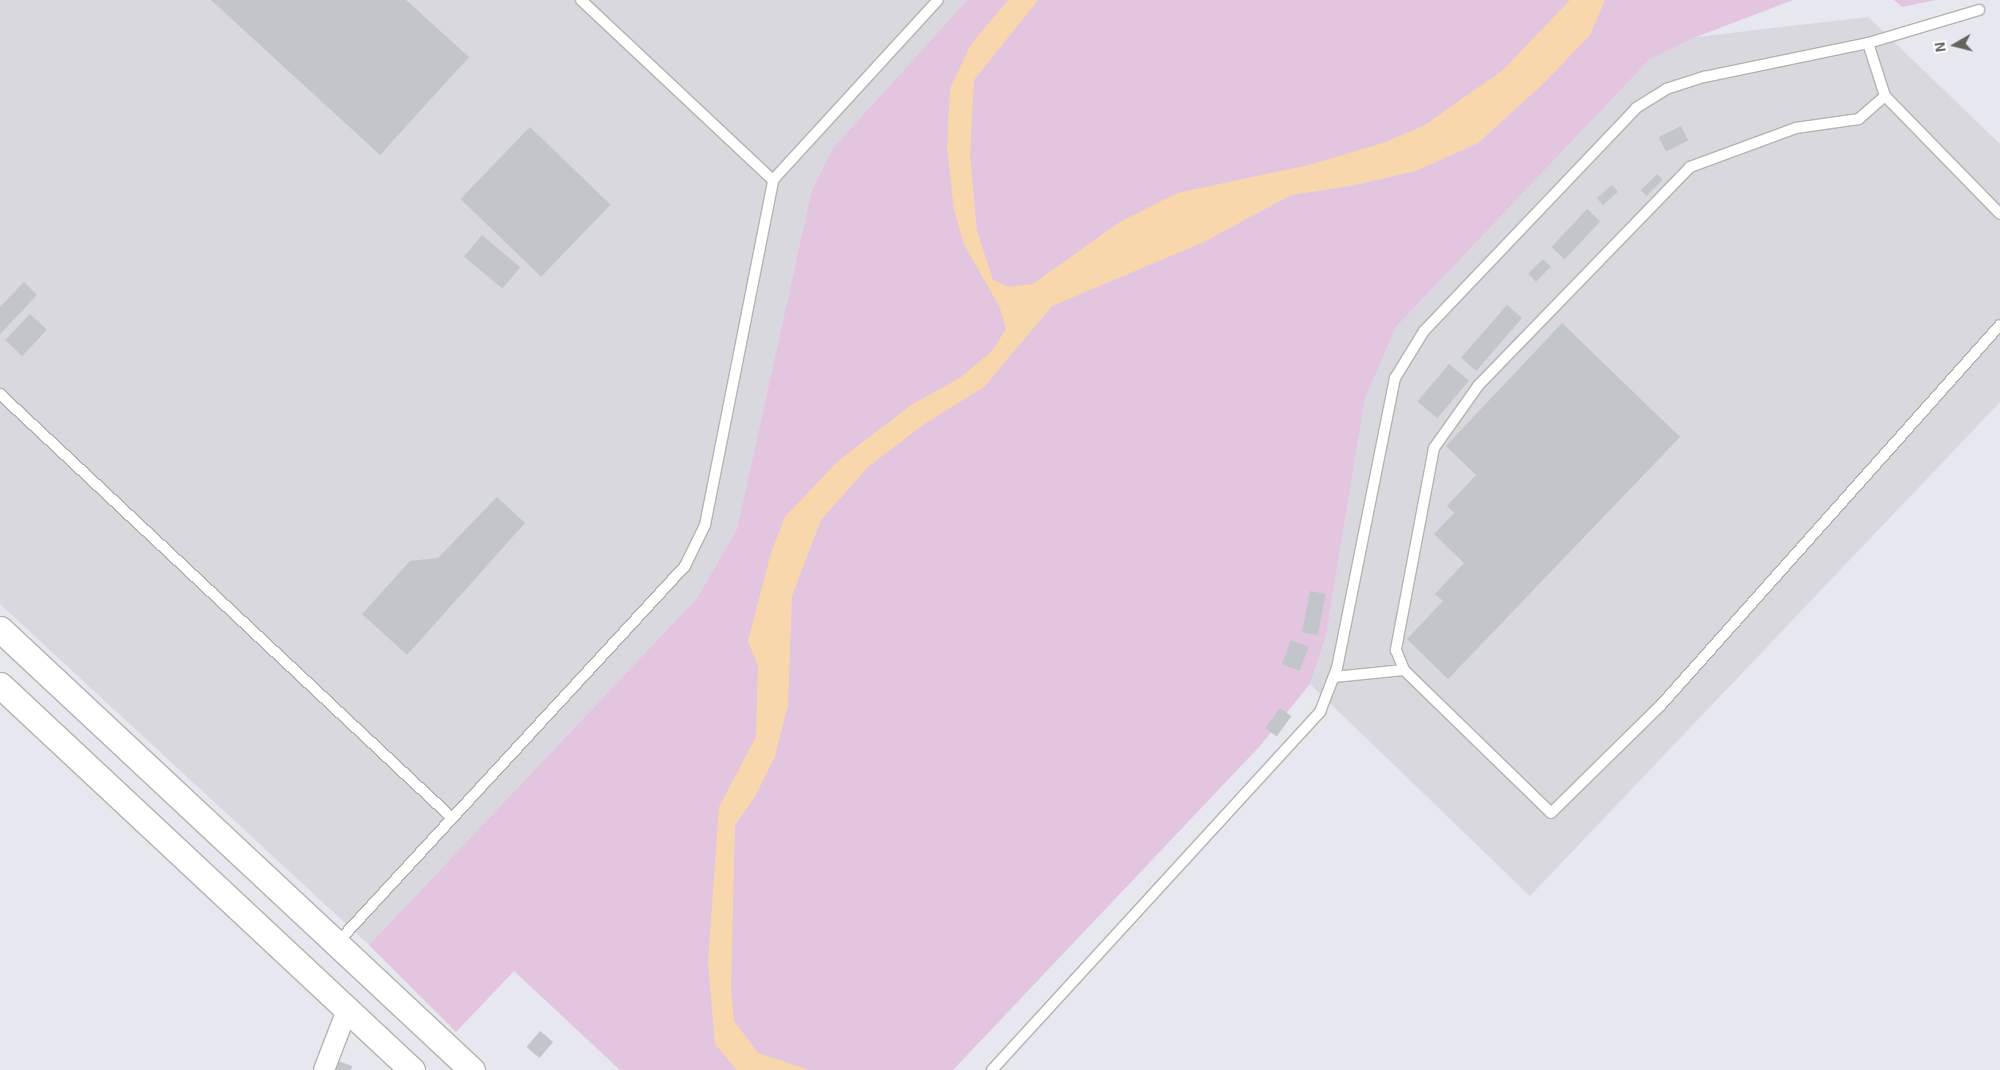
<!DOCTYPE html>
<html>
<head>
<meta charset="utf-8">
<style>
	body { margin:0 }
	#map { position:relative; width:2000px; height:1070px; overflow:hidden; background:#e6e7ef; font-family:"Exo 2",sans-serif }
	div>[style] { position:absolute }
	[style*='--x'] { left:calc(var(--x)*1px); top:calc(var(--y)*1px); width:calc(var(--w)*1px); rotate:calc(var(--a)*1deg) }
	.industrial>* { inset:0; background:#d8d8de }
	.green>* { inset:0; background:#e4c5e0 }
	.water>* { inset:0; background:#f9d7ac }
	.building>* { inset:0; background:#c2c5ca; transform-origin:0 0 }
	.roads { filter:drop-shadow(1px 0 #b5b3af) drop-shadow(-1px 0 #b5b3af) drop-shadow(0 1px #b5b3af) drop-shadow(0 -1px #b5b3af) }
	.service>* { height:10px; margin:-5px; padding:0 5px; transform-origin:5px; border-radius:5px; background:#fff }
	.minor>* { height:20px; margin:-10px; padding:0 10px; transform-origin:10px; border-radius:10px; background:#fff }
	.tertiary>* { height:25px; margin:-12.5px; padding:0 12.5px; transform-origin:12.5px; border-radius:12.5px; background:#fff }
	span { translate:-50% -50%; white-space:nowrap; text-align:center; line-height:1.15; -webkit-text-stroke:4.5px #fff; paint-order:stroke }
	.north { position:absolute; left:1930px; top:20px; width:50px; height:50px; -webkit-text-stroke:4px #fff; paint-order:stroke; rotate:262deg; font-size:14px; font-weight:700; line-height:20px; text-align:center; color:#65635e }
	.north::after { content:''; display:block; margin:auto; width:18px; height:22px; background:#65635e; clip-path:polygon(50% 0,100% 100%,50% 72%,0 100%) }
</style>
</head>
<body>
<div id="map">
	<div class="industrial">
		<div style="clip-path:polygon(0 0,967px 0,832px 149px,811px 193px,737px 529px,697px 598px,369px 945px,0 604px)"></div>
		<div style="clip-path:polygon(1868px 17px,2000px 144px,2000px 402px,1530px 896px,1310px 684px,1326px 636px,1365px 399px,1396px 327px,1650px 59px,1696px 37px)"></div>
	</div>
	<div class="green">
		<div style="clip-path:polygon(967px 0,1793px 0,1696px 37px,1650px 59px,1396px 327px,1365px 399px,1326px 636px,1310px 684px,1259px 747px,953px 1070px,620px 1070px,514px 971px,456px 1032px,369px 945px,697px 598px,737px 529px,811px 193px,832px 149px)"></div>
		<div style="clip-path:polygon(1894px 0,1936px 0,1902px 7px)"></div>
	</div>
	<div class="water">
		<div style="clip-path:polygon(1008px 0,1038px 0,974px 80px,970px 155px,977px 231px,993px 280px,1008px 287px,1033px 284px,1120px 222px,1177px 193px,1309px 165px,1383px 143px,1425px 125px,1503px 70px,1570px 0,1605px 0,1590px 35px,1544px 83px,1478px 143px,1416px 171px,1350px 186px,1291px 195px,1204px 242px,1052px 306px,984px 387px,923px 425px,868px 467px,821px 520px,792px 596px,788px 705px,775px 756px,756px 795px,735px 825px,731px 988px,734px 1021px,758px 1053px,809px 1070px,737px 1070px,715px 1044px,708px 962px,719px 807px,756px 737px,758px 666px,748px 641px,771px 553px,785px 517px,837px 462px,911px 405px,960px 378px,992px 351px,1006px 329px,1000px 308px,964px 244px,954px 210px,947px 148px,950px 89px,970px 46px)"></div>
	</div>
	<div class="building">
		<div style="clip-path:polygon(211px 0,406px 0,469px 57px,380px 155px)"></div>
		<div style="left:1681px;top:126px;width:16px;height:25px;rotate:63deg"></div>
		<div style="left:530px;top:127px;width:112px;height:100px;rotate:44deg"></div>
		<div style="left:1657px;top:174px;width:8px;height:23px;rotate:45deg"></div>
		<div style="left:1612px;top:185px;width:9px;height:20px;rotate:49deg"></div>
		<div style="left:1587px;top:209px;width:18px;height:52px;rotate:43deg"></div>
		<div style="left:482px;top:235px;width:50px;height:28px;rotate:40deg"></div>
		<div style="left:1543px;top:259px;width:11px;height:21px;rotate:45deg"></div>
		<div style="clip-path:polygon(24px 282px,37px 295px,0 334px,0 307px)"></div>
		<div style="left:1507px;top:305px;width:20px;height:70px;rotate:41deg"></div>
		<div style="left:30px;top:314px;width:23px;height:36px;rotate:43deg"></div>
		<div style="clip-path:polygon(1562px 323px,1680px 437px,1448px 679px,1407px 639px,1443px 601px,1435px 594px,1464px 563px,1434px 534px,1454px 513px,1447px 506px,1476px 475px,1446px 446px)"></div>
		<div style="left:1449px;top:364px;width:26px;height:49px;rotate:40deg"></div>
		<div style="clip-path:polygon(497px 497px,525px 523px,407px 655px,362px 614px,410px 561px,438px 558px)"></div>
		<div style="left:1310px;top:591px;width:16px;height:42px;rotate:11deg"></div>
		<div style="left:1291px;top:640px;width:19px;height:26px;rotate:21deg"></div>
		<div style="left:1280px;top:708px;width:14px;height:25px;rotate:36deg"></div>
		<div style="left:540px;top:1031px;width:17px;height:21px;rotate:40deg"></div>
		<div style="clip-path:polygon(335px 1060px,352px 1066px,351px 1070px,332px 1070px)"></div>
	</div>
	<div class="roads">
		<div class="service">
			<div style="--x:581;--y:0;--w:263;--a:43.2"></div>
			<div style="--x:1868;--y:43;--w:56;--a:72.2"></div>
			<div style="--x:1885;--y:96;--w:165;--a:45.7"></div>
			<div style="--x:1885;--y:96;--w:35;--a:139"></div>
			<div style="--x:1859;--y:119;--w:64;--a:171.9"></div>
			<div style="--x:1796;--y:128;--w:113;--a:159.8"></div>
			<div style="--x:1690;--y:167;--w:305;--a:134.1"></div>
			<div style="--x:1478;--y:386;--w:76;--a:125.4"></div>
			<div style="--x:1434;--y:448;--w:206;--a:100.7"></div>
			<div style="--x:1396;--y:650;--w:22;--a:68"></div>
			<div style="--x:1404;--y:670;--w:205;--a:44.2"></div>
			<div style="--x:1551;--y:813;--w:154;--a:-44.5"></div>
			<div style="--x:1661;--y:705;--w:509;--a:-48.26"></div>
			<div style="--x:0;--y:394;--w:620;--a:43.17"></div>
			<div style="--x:1334;--y:677;--w:70;--a:-5.7"></div>
			<div style="--x:337;--y:943;--w:513;--a:-47.29"></div>
			<div style="--x:685;--y:566;--w:46;--a:-64"></div>
			<div style="--x:705;--y:525;--w:352;--a:-78.8"></div>
			<div style="--x:773;--y:180;--w:244;--a:-47.5"></div>
			<div style="--x:992;--y:1070;--w:486;--a:-47.5"></div>
			<div style="--x:1320;--y:712;--w:47;--a:-68.9"></div>
			<div style="--x:1337;--y:668;--w:296;--a:-78.7"></div>
			<div style="--x:1395;--y:378;--w:55;--a:-58.3"></div>
			<div style="--x:1424;--y:331;--w:308;--a:-46.4"></div>
			<div style="--x:1636;--y:108;--w:36;--a:-32"></div>
			<div style="--x:1666;--y:89;--w:40;--a:-18"></div>
			<div style="--x:1704;--y:77;--w:167;--a:-11.7"></div>
			<div style="--x:1868;--y:43;--w:116;--a:-16.6"></div>
		</div>
		<div class="minor">
			<div style="--x:324;--y:1070;--w:64;--a:-69"></div>
		</div>
		<div class="tertiary">
			<div style="--x:0;--y:629;--w:646;--a:43.06"></div>
			<div style="--x:0;--y:685;--w:564;--a:43.06"></div>
		</div>
	</div>
	<div class="north">N</div>
</div>
</body>
</html>
